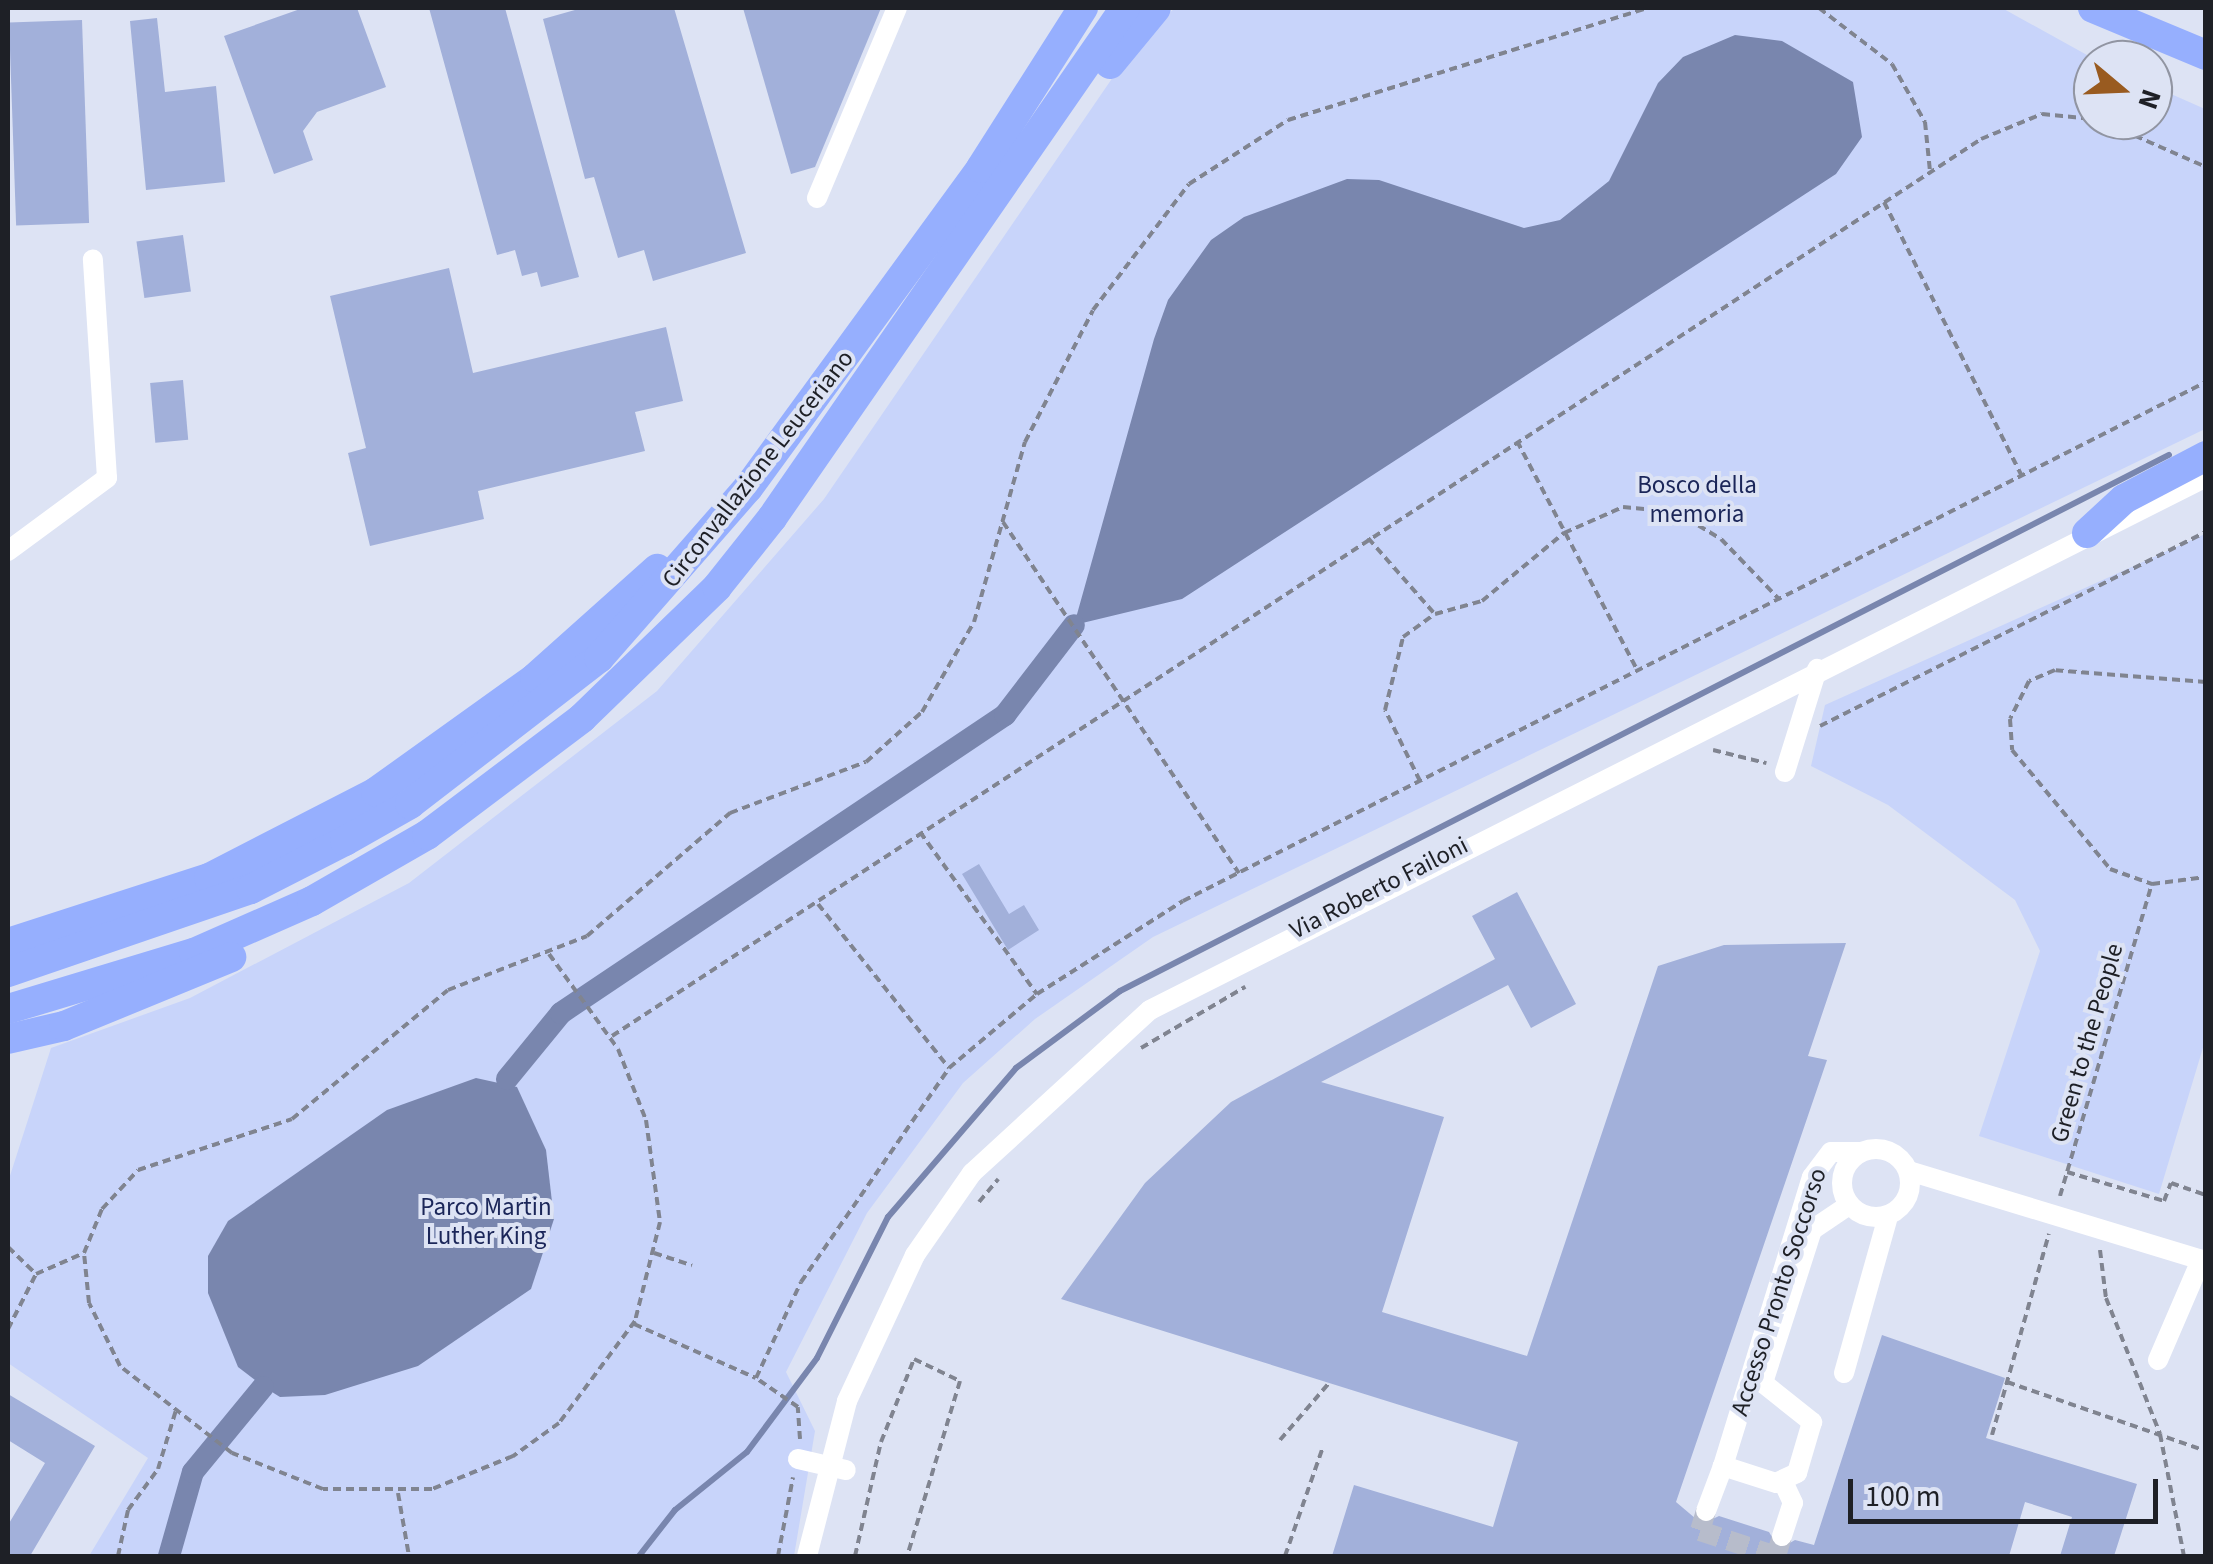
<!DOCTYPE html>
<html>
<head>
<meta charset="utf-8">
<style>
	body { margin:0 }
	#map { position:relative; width:2213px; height:1564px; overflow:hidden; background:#dde3f4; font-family:"Source Sans 3",sans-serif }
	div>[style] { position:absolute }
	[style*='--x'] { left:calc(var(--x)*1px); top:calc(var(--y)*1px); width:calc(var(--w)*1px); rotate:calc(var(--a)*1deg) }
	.green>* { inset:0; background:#c8d4fa }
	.water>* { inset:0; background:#7986ae }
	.stream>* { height:6px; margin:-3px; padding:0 3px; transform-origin:3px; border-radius:3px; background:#7986ae }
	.canal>* { height:22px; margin:-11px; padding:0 11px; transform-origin:11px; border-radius:11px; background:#7986ae }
	.building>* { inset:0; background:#a2b0da; transform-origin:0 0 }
	.minor-tunnel>* { height:20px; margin-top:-10px; transform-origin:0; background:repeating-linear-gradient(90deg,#b7bccb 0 20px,transparent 0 30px) }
	.path>* { height:4px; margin-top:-2px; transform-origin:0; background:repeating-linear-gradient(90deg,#808490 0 8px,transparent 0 13px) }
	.minor>* { height:20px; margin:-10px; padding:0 10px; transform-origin:10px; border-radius:10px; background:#fff }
	.minor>.ring { margin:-10px; padding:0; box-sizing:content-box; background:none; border:20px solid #fff; border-radius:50% }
	.highway>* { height:30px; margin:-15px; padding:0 15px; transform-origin:15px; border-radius:15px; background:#96affe }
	span { translate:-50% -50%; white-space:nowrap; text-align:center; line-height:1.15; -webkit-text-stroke:8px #dde3f4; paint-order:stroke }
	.street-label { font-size:25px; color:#1e2026 }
	.park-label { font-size:25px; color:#1b2659 }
	.frame { position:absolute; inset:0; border:10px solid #1e2026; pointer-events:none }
	.north { position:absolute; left:2073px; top:40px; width:100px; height:100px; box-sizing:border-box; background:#dde3f4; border:2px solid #9195a2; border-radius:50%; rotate:109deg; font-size:28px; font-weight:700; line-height:40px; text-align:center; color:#1e2026 }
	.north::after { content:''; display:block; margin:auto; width:35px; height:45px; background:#995b20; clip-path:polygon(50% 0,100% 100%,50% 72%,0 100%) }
	.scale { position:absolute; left:1848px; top:1479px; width:310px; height:45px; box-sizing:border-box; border:5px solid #1e2026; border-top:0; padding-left:12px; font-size:30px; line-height:35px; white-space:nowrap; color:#1e2026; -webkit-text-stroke:8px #dde3f4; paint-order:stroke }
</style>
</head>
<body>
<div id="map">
	<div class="green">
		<div style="clip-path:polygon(1175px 8px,2002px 8px,2096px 60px,2093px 120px,2153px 120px,2153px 86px,2205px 109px,2205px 429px,1153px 937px,1035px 1019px,963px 1083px,867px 1213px,786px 1372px,815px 1431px,794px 1556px,89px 1556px,148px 1458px,8px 1363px,8px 1182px,51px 1048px,190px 998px,409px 883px,657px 691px,824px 499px,1137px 42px)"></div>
		<div style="clip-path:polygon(2205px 534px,2205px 1041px,2159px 1194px,1979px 1136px,2040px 951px,2015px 900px,1888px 805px,1811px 766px,1825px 705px)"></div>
	</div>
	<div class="water">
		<div style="clip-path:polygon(1735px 35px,1782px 41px,1853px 82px,1862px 137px,1836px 174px,1182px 599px,1074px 625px,1154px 339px,1168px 300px,1211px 240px,1244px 217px,1347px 179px,1379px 180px,1524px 228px,1560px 220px,1609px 181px,1658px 83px,1683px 57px)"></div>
		<div style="clip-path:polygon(476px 1078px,517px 1087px,546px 1150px,554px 1219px,531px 1289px,418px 1366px,325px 1395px,280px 1397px,264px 1387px,238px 1367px,208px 1293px,208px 1256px,228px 1221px,387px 1110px)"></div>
	</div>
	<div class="stream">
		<div style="--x:639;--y:1556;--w:58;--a:-52"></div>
		<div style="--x:675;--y:1510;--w:92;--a:-38.9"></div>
		<div style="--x:747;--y:1452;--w:117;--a:-53.3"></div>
		<div style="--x:817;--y:1358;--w:158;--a:-63.3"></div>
		<div style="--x:888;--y:1217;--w:196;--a:-49.3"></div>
		<div style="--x:1016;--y:1068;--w:129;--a:-36.5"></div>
		<div style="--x:1120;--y:991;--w:1178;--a:-27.07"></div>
	</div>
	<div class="canal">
		<div style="--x:507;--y:1079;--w:85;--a:-50.7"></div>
		<div style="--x:561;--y:1013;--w:535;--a:-33.87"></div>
		<div style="--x:1005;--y:715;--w:113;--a:-52.5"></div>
		<div style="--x:169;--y:1556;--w:87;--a:-74.1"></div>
		<div style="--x:193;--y:1472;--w:110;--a:-50.5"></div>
	</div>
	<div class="building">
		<div style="clip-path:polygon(303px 8px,357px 8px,386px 87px,317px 112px,303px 131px,313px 160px,274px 174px,224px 36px)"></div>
		<div style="clip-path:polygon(429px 8px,505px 8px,579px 277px,541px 287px,537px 272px,522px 276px,515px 250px,497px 255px)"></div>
		<div style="clip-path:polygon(582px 8px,674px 8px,746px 253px,653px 281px,644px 250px,618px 258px,594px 177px,585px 179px,543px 19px)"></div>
		<div style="clip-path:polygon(743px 8px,881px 8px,815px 167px,791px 174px)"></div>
		<div style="clip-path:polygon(157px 18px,165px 92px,216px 86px,225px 182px,146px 190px,130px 21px)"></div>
		<div style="left:82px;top:20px;width:203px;height:73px;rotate:88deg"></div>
		<div style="left:183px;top:235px;width:57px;height:47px;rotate:82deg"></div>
		<div style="clip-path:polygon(449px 268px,473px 373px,666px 327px,683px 401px,635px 412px,645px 451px,478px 491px,484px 519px,370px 546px,348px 453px,366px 448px,330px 296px)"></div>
		<div style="left:183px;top:380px;width:60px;height:33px;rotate:85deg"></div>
		<div style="clip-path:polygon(979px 864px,1009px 914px,1024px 905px,1039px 930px,1008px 950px,962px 874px)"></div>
		<div style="clip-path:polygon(1517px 892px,1576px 1004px,1531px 1028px,1508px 985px,1321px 1082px,1444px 1117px,1382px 1312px,1527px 1356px,1658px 966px,1724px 945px,1846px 943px,1808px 1056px,1827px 1060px,1676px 1502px,1702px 1524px,1719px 1516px,1769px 1532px,1779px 1549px,1795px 1540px,1814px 1545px,1882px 1335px,2005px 1378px,1986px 1438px,2137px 1484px,2114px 1556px,2060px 1556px,2072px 1517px,2025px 1502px,2009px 1556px,1332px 1556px,1354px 1485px,1493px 1527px,1518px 1442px,1061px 1299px,1145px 1183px,1231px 1102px,1495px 959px,1472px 916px)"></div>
		<div style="clip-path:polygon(8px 1394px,95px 1446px,30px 1556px,8px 1556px,8px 1525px,45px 1463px,8px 1440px)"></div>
	</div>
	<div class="minor-tunnel">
		<div style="--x:1706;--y:1511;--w:21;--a:107"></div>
		<div style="--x:1700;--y:1531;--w:80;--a:18.2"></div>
		<div style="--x:1776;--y:1556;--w:21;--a:-73"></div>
	</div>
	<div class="path">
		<div style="--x:1819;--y:8;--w:92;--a:37.5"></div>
		<div style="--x:1892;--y:64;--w:67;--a:60.4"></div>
		<div style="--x:1925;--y:122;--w:49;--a:84.2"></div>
		<div style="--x:2099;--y:120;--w:117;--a:23.7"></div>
		<div style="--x:1884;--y:202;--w:305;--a:63.3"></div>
		<div style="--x:1517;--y:441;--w:260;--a:62.3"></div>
		<div style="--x:1003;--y:522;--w:423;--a:56.1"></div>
		<div style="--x:1368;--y:538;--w:100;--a:48.7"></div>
		<div style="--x:2206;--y:682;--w:151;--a:-175.5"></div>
		<div style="--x:2055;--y:670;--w:28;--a:157"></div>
		<div style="--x:2029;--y:681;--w:42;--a:116.6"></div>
		<div style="--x:2010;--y:719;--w:31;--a:86"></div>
		<div style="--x:2012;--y:750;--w:154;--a:50.5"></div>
		<div style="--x:2110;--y:869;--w:45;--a:19.7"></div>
		<div style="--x:2152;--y:884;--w:54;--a:-7.4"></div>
		<div style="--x:1820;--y:726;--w:432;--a:-26.7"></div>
		<div style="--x:1713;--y:750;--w:55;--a:13.8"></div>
		<div style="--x:1420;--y:781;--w:79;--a:-116.2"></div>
		<div style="--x:1385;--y:710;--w:75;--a:-76.1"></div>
		<div style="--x:1403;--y:637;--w:39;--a:-36"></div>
		<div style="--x:1435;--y:614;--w:49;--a:-15.5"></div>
		<div style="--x:1482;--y:601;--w:107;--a:-39.7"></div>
		<div style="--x:1564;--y:533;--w:64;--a:-23.8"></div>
		<div style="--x:1623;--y:507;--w:53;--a:5.4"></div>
		<div style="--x:1676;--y:512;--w:52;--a:31"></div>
		<div style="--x:1721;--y:539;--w:83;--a:46"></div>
		<div style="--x:920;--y:832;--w:200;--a:54.2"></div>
		<div style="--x:818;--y:904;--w:210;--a:51.4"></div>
		<div style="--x:549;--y:954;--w:117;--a:54"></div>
		<div style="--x:618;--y:1049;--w:76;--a:68.5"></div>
		<div style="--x:646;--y:1120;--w:103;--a:82.2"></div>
		<div style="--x:660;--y:1222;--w:102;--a:104.2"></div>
		<div style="--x:635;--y:1321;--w:127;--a:126.7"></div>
		<div style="--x:559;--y:1423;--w:57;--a:144.3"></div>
		<div style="--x:513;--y:1456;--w:87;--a:157.8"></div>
		<div style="--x:432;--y:1489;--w:109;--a:180"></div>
		<div style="--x:323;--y:1489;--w:98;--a:-158.4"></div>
		<div style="--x:232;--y:1453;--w:142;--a:-142.2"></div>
		<div style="--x:120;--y:1366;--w:70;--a:-116.2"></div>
		<div style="--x:89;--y:1303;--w:50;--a:-95.7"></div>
		<div style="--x:84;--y:1253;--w:48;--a:-67.8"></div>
		<div style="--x:102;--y:1209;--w:53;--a:-47.3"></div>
		<div style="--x:138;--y:1170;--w:162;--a:-18.3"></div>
		<div style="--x:292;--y:1119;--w:202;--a:-39.6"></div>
		<div style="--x:448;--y:990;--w:149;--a:-21.2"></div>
		<div style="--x:587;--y:936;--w:189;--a:-40.7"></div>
		<div style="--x:730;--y:813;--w:145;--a:-20.6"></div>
		<div style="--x:866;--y:762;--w:75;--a:-41.8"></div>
		<div style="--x:922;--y:712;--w:104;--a:-60"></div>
		<div style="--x:974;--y:622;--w:187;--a:-74.2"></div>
		<div style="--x:1025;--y:442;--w:148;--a:-62.7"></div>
		<div style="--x:1093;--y:310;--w:158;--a:-52.7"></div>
		<div style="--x:1189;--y:184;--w:118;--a:-32.9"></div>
		<div style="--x:1288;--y:120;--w:376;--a:-17.3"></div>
		<div style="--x:612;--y:1036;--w:1637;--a:-33.23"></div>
		<div style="--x:1981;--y:139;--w:66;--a:-22.3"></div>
		<div style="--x:2042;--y:114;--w:51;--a:5.6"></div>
		<div style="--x:1141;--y:1048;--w:121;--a:-30.4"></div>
		<div style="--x:2067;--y:1172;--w:101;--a:16.6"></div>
		<div style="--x:2164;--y:1201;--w:19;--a:-69"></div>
		<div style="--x:2171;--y:1183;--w:37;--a:19"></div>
		<div style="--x:2060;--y:1196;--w:325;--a:-73.6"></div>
		<div style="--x:979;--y:1202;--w:30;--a:-50"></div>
		<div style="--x:8;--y:1247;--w:39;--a:44"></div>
		<div style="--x:36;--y:1274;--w:52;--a:-23.6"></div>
		<div style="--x:2100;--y:1250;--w:48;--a:82.9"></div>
		<div style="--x:2106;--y:1298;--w:146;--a:68.3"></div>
		<div style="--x:2160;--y:1434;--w:124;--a:78.9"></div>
		<div style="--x:654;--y:1253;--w:40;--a:18"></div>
		<div style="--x:634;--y:1324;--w:133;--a:23.9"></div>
		<div style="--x:8;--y:1329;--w:62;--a:-63"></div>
		<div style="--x:2007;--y:1382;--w:211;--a:19.1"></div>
		<div style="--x:1992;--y:1435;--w:209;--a:-74.2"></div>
		<div style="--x:800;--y:1439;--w:32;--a:-94"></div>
		<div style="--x:798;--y:1407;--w:51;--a:-145.4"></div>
		<div style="--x:756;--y:1378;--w:106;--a:-64.9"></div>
		<div style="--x:801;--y:1282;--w:260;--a:-55.3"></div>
		<div style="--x:949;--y:1068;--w:115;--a:-40.1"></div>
		<div style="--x:1037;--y:994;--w:173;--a:-32.5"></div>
		<div style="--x:1183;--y:901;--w:1147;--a:-26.9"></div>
		<div style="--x:1280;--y:1440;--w:75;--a:-49.3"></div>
		<div style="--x:398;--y:1493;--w:64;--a:80.1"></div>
		<div style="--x:118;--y:1556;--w:47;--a:-77.7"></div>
		<div style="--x:128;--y:1510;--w:51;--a:-53.8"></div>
		<div style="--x:158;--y:1469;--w:62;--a:-73"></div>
		<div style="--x:778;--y:1556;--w:80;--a:-79.2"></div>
		<div style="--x:855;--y:1556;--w:117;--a:-77.2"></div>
		<div style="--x:881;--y:1442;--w:89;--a:-68.3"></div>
		<div style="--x:914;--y:1359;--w:51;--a:25.6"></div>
		<div style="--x:960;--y:1381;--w:183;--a:106.8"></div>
		<div style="--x:1285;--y:1556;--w:115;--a:-70.8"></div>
	</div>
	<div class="minor">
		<div style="--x:817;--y:198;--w:206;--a:-67.2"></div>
		<div style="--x:8;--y:551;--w:123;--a:-36.4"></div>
		<div style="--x:107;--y:478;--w:219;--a:-93.7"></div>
		<div style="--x:1785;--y:772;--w:108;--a:-72.7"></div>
		<div class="ring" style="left:1842px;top:1149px;width:48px;height:48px"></div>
		<div style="--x:1909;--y:1171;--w:310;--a:16.9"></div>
		<div style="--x:1849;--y:1205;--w:45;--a:146"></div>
		<div style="--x:1812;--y:1230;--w:161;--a:107.8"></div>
		<div style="--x:1763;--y:1383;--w:63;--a:38.5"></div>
		<div style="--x:1812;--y:1422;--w:53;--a:106.4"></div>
		<div style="--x:1797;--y:1473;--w:23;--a:155"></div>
		<div style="--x:1776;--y:1483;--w:56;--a:-162.2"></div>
		<div style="--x:1723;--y:1466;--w:302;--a:-72.9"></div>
		<div style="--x:1812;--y:1177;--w:31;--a:-53"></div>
		<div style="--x:1831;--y:1152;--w:30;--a:0"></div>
		<div style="--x:2158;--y:1360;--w:109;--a:-66.7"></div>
		<div style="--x:1844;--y:1373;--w:163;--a:-74.3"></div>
		<div style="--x:798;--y:1459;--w:49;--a:12.9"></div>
		<div style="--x:1706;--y:1511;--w:48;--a:-69.3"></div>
		<div style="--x:1782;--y:1536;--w:35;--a:-72"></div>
		<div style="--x:1793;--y:1503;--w:21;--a:-115"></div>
		<div style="--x:807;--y:1556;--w:160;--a:-75.5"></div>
		<div style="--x:847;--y:1401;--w:161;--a:-65"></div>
		<div style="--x:915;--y:1255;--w:100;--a:-55.2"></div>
		<div style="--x:972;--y:1173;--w:241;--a:-42.5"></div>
		<div style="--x:1150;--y:1010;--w:1183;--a:-26.78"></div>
	</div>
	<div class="highway">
		<div style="--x:2093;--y:8;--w:122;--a:22.6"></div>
		<div style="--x:1110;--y:64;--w:72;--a:-50.6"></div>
		<div style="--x:2087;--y:533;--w:50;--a:-42.6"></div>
		<div style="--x:2124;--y:499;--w:93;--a:-27.7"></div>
		<div style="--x:8;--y:943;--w:211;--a:-17.9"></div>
		<div style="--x:209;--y:878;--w:188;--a:-27.2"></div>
		<div style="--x:376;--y:792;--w:196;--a:-35.6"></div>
		<div style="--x:535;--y:678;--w:164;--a:-41.8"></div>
		<div style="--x:8;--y:972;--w:257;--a:-18.9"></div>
		<div style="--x:251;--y:889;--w:106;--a:-27.1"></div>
		<div style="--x:345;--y:841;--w:75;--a:-29.6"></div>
		<div style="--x:410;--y:804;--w:239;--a:-37.7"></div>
		<div style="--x:599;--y:658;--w:226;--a:-48.8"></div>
		<div style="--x:748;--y:488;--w:396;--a:-53.9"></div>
		<div style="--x:981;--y:168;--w:190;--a:-57.5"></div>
		<div style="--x:8;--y:1009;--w:194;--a:-16.8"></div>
		<div style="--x:194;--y:953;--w:129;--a:-23.8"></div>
		<div style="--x:312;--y:901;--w:133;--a:-29.9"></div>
		<div style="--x:427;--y:835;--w:194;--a:-37"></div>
		<div style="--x:582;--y:718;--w:188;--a:-44.1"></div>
		<div style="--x:717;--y:587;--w:88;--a:-51.4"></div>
		<div style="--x:772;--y:518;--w:620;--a:-55.31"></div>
		<div style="--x:8;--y:1039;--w:57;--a:-13.1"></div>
		<div style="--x:64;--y:1026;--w:181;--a:-22.4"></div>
	</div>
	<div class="street-label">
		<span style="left:758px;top:469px;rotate:-52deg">Circonvallazione Leuceriano</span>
		<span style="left:1379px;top:888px;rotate:-27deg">Via Roberto Failoni</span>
		<span style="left:2087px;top:1043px;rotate:-74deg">Green to the People</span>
		<span style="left:1779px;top:1292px;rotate:-72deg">Accesso Pronto Soccorso</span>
	</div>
	<div class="park-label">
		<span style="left:1697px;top:500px">Bosco della<br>memoria</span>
		<span style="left:486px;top:1222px">Parco Martin<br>Luther King</span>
	</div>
	<div class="frame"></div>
	<div class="north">N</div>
	<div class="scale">100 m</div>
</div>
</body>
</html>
